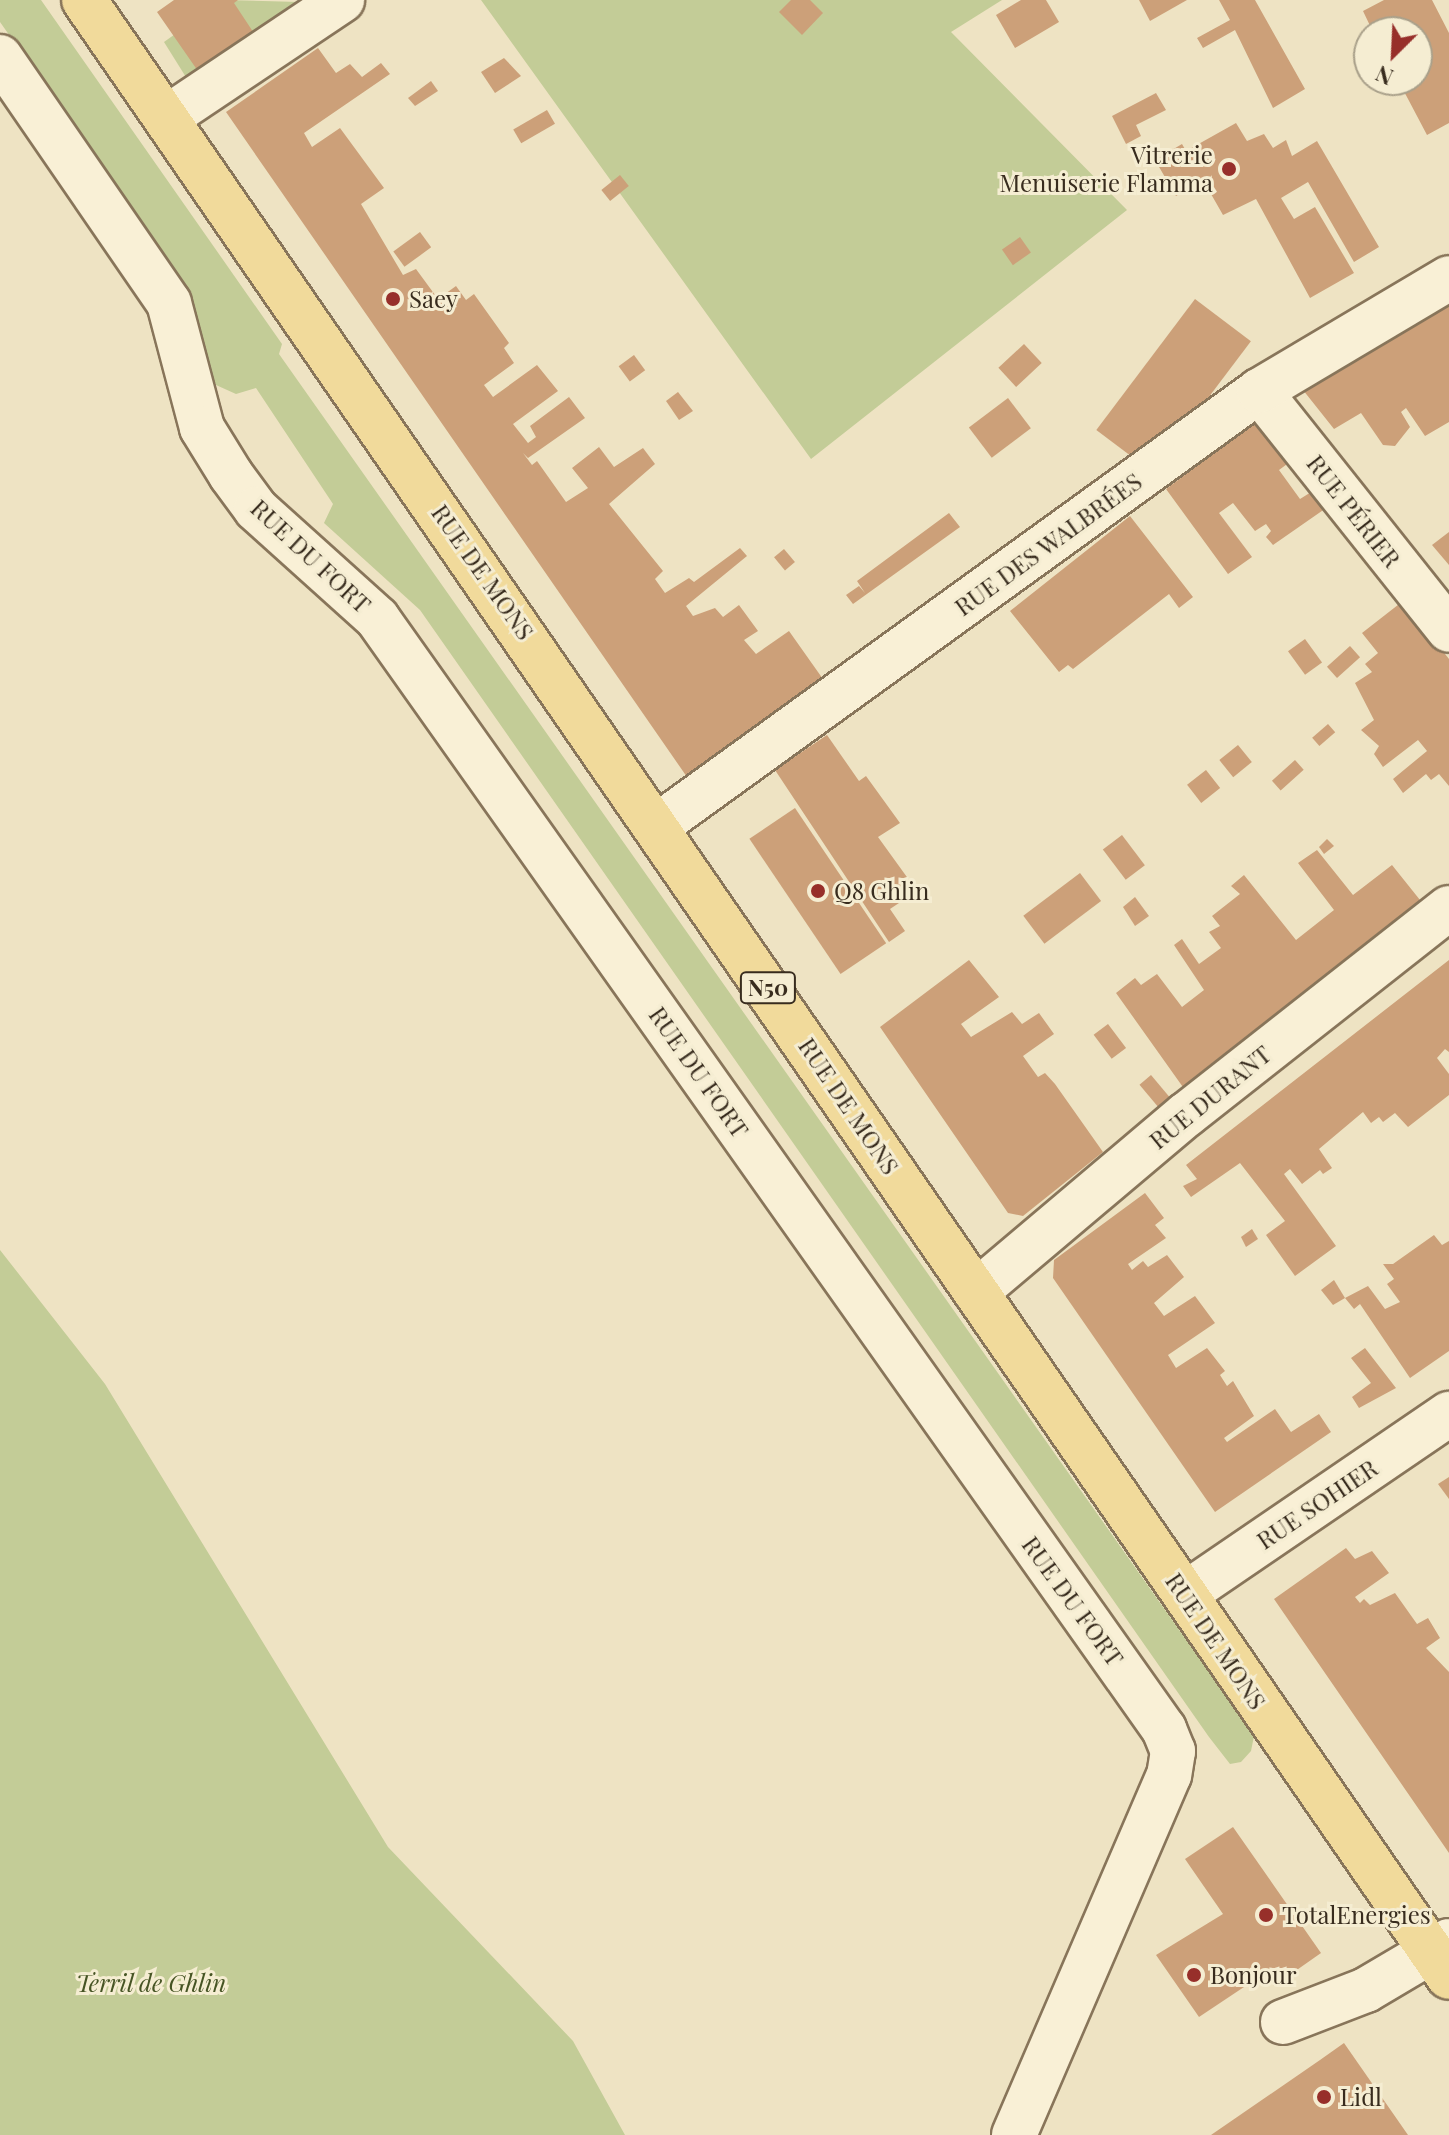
<!DOCTYPE html>
<html>
<head>
<meta charset="utf-8">
<style>
	body { margin:0 }
	#map { position:relative; width:1449px; height:2135px; overflow:hidden; background:#eee3c3; font-family:"Playfair Display",serif }
	div>[style] { position:absolute }
	[style*='--x'] { left:calc(var(--x)*1px); top:calc(var(--y)*1px); width:calc(var(--w)*1px); rotate:calc(var(--a)*1deg) }
	.green>* { inset:0; background:#c3cc97 }
	.building>* { inset:0; background:#cca079; transform-origin:0 0 }
	.roads { filter:drop-shadow(2px 0 #88755a) drop-shadow(-2px 0 #88755a) drop-shadow(0 2px #88755a) drop-shadow(0 -2px #88755a) }
	.minor>* { height:44px; margin:-22px; padding:0 22px; transform-origin:22px; border-radius:22px; background:#f9f0d6 }
	.major>* { height:44px; margin:-22px; padding:0 22px; transform-origin:22px; border-radius:22px; background:#f1da9b }
	.dots>* { width:22px; height:22px; translate:-50% -50%; box-sizing:border-box; border:4px solid #f5edd2; border-radius:50% }
	span { translate:-50% -50%; white-space:nowrap; text-align:center; line-height:1.15; -webkit-text-stroke:6px #f5edd2; paint-order:stroke }
	.shield-label span { padding:2px 6px; background:#f5edd2; border:2px solid; border-radius:6px; -webkit-text-stroke-width:0 }
	.shield-label { font-size:22px; color:#382c1e; font-weight:700 }
	.poi-label { font-size:24px; color:#382c1e }
	.right { translate:-100% -50%; text-align:right }
	.left { translate:0 -50%; text-align:left }
	.street-label { font-size:24px; color:#382c1e }
	.park-label { font-size:24px; color:#465424; font-style:italic }
	.north { position:absolute; left:1353px; top:16px; width:80px; height:80px; box-sizing:border-box; background:#f5edd2; border:2px solid #a9a08a; border-radius:50%; rotate:204deg; font-size:22px; font-weight:700; line-height:32px; text-align:center; color:#382c1e }
	.north::after { content:''; display:block; margin:auto; width:28px; height:36px; background:#972f2a; clip-path:polygon(50% 0,100% 100%,50% 72%,0 100%) }
</style>
</head>
<body>
<div id="map">
	<div class="green">
		<div style="clip-path:polygon(0 0,41px 0,282px 344px,279px 354px,1254px 1736px,1251px 1751px,1241px 1762px,1230px 1764px,1209px 1737px,420px 610px,324px 523px,333px 504px,256px 388px,236px 394px,216px 385px,162px 252px,0 22px)"></div>
		<div style="clip-path:polygon(223px 0,299px 2px,288px 37px,199px 98px,164px 42px)"></div>
		<div style="clip-path:polygon(481px 0,1002px 0,951px 32px,1127px 210px,811px 459px)"></div>
		<div style="clip-path:polygon(0 1250px,105px 1384px,388px 1847px,573px 2041px,625px 2135px,0 2135px)"></div>
	</div>
	<div class="building">
		<div style="clip-path:polygon(174px 0,238px 0,234px 3px,265px 50px,209px 87px,157px 12px)"></div>
		<div style="clip-path:polygon(791px 0,810px 0,823px 13px,802px 35px,779px 12px)"></div>
		<div style="clip-path:polygon(1021px 0,1046px 0,1059px 22px,1015px 48px,996px 15px)"></div>
		<div style="clip-path:polygon(1139px 0,1187px 0,1150px 21px)"></div>
		<div style="clip-path:polygon(1219px 0,1255px 0,1305px 89px,1273px 108px,1235px 30px,1203px 48px,1197px 38px,1230px 20px)"></div>
		<div style="clip-path:polygon(1384px 0,1432px 0,1449px 33px,1449px 123px,1427px 135px,1398px 80px,1417px 80px,1417px 32px,1373px 32px,1363px 11px)"></div>
		<div style="clip-path:polygon(318px 48px,336px 73px,350px 64px,362px 77px,381px 63px,390px 74px,304px 133px,312px 147px,340px 128px,384px 188px,361px 204px,403px 275px,416px 269px,438px 299px,456px 286px,466px 300px,474px 294px,509px 343px,504px 348px,514px 363px,484px 385px,493px 397px,537px 365px,558px 391px,513px 424px,528px 443px,536px 437px,530px 426px,569px 397px,585px 418px,528px 458px,523px 453px,532px 465px,537px 461px,566px 502px,588px 488px,572px 468px,599px 447px,614px 467px,643px 448px,655px 464px,609px 504px,663px 571px,655px 579px,665px 593px,689px 578px,694px 582px,740px 548px,747px 556px,686px 606px,693px 616px,715px 608px,723px 617px,739px 605px,758px 631px,744px 640px,756px 654px,789px 631px,830px 689px,696px 790px,226px 112px)"></div>
		<div style="clip-path:polygon(504px 58px,521px 76px,495px 93px,481px 72px)"></div>
		<div style="clip-path:polygon(431px 81px,438px 91px,415px 106px,408px 98px)"></div>
		<div style="clip-path:polygon(1156px 93px,1166px 110px,1136px 125px,1141px 136px,1126px 144px,1112px 116px)"></div>
		<div style="left:547px;top:110px;width:16px;height:39px;rotate:60deg"></div>
		<div style="clip-path:polygon(1236px 123px,1247px 141px,1264px 134px,1273px 148px,1286px 140px,1292px 156px,1317px 141px,1379px 247px,1354px 262px,1308px 182px,1281px 198px,1294px 219px,1315px 207px,1354px 273px,1310px 298px,1256px 199px,1223px 215px,1203px 180px,1176px 196px,1155px 160px,1182px 144px,1186px 151px)"></div>
		<div style="left:620px;top:175px;width:14px;height:24px;rotate:51deg"></div>
		<div style="left:420px;top:232px;width:19px;height:33px;rotate:54deg"></div>
		<div style="left:1020px;top:237px;width:19px;height:22px;rotate:55deg"></div>
		<div style="left:1195px;top:299px;width:70px;height:164px;rotate:37deg"></div>
		<div style="clip-path:polygon(1449px 303px,1449px 422px,1425px 436px,1406px 408px,1401px 412px,1410px 427px,1395px 446px,1383px 445px,1361px 413px,1334px 429px,1303px 390px)"></div>
		<div style="left:1024px;top:344px;width:26px;height:35px;rotate:47deg"></div>
		<div style="left:634px;top:355px;width:19px;height:19px;rotate:54deg"></div>
		<div style="clip-path:polygon(678px 392px,693px 411px,679px 420px,666px 401px)"></div>
		<div style="left:1008px;top:398px;width:38px;height:49px;rotate:53deg"></div>
		<div style="clip-path:polygon(1265px 415px,1298px 456px,1279px 470px,1300px 499px,1316px 489px,1329px 506px,1273px 545px,1266px 537px,1271px 531px,1266px 524px,1255px 531px,1233px 503px,1219px 513px,1252px 557px,1228px 574px,1166px 489px)"></div>
		<div style="clip-path:polygon(949px 513px,960px 527px,853px 604px,846px 595px,859px 586px,865px 593px,857px 581px)"></div>
		<div style="clip-path:polygon(1130px 516px,1193px 597px,1179px 608px,1169px 594px,1073px 669px,1068px 665px,1059px 672px,1010px 611px)"></div>
		<div style="clip-path:polygon(1449px 532px,1449px 565px,1432px 545px)"></div>
		<div style="left:784px;top:549px;width:17px;height:13px;rotate:50deg"></div>
		<div style="clip-path:polygon(1403px 601px,1449px 659px,1449px 786px,1439px 774px,1431px 780px,1426px 774px,1403px 793px,1393px 779px,1427px 751px,1418px 740px,1383px 767px,1374px 754px,1379px 746px,1361px 730px,1374px 720px,1355px 683px,1372px 672px,1365px 664px,1378px 653px,1362px 633px)"></div>
		<div style="left:1305px;top:639px;width:29px;height:21px;rotate:54deg"></div>
		<div style="left:1350px;top:646px;width:15px;height:31px;rotate:48deg"></div>
		<div style="left:1328px;top:724px;width:11px;height:21px;rotate:49deg"></div>
		<div style="clip-path:polygon(827px 735px,859px 781px,866px 776px,900px 823px,878px 837px,917px 891px,890px 909px,905px 931px,889px 942px,775px 770px)"></div>
		<div style="left:1238px;top:745px;width:22px;height:24px;rotate:51deg"></div>
		<div style="left:1295px;top:760px;width:13px;height:31px;rotate:48deg"></div>
		<div style="left:1206px;top:770px;width:23px;height:24px;rotate:52deg"></div>
		<div style="left:795px;top:808px;width:163px;height:55px;rotate:56deg"></div>
		<div style="left:1122px;top:835px;width:38px;height:24px;rotate:53deg"></div>
		<div style="clip-path:polygon(1327px 839px,1334px 846px,1324px 854px,1319px 847px)"></div>
		<div style="clip-path:polygon(1317px 850px,1353px 895px,1392px 865px,1424px 905px,1185px 1090px,1116px 993px,1135px 978px,1141px 985px,1157px 974px,1182px 1007px,1204px 990px,1174px 945px,1182px 939px,1199px 964px,1221px 948px,1209px 932px,1220px 926px,1212px 916px,1240px 894px,1231px 886px,1244px 875px,1296px 940px,1334px 910px,1298px 863px)"></div>
		<div style="left:1080px;top:873px;width:35px;height:71px;rotate:53deg"></div>
		<div style="clip-path:polygon(1135px 897px,1149px 916px,1135px 926px,1123px 907px)"></div>
		<div style="clip-path:polygon(969px 960px,999px 997px,961px 1024px,971px 1037px,1012px 1012px,1022px 1024px,1039px 1013px,1054px 1034px,1023px 1056px,1038px 1077px,1045px 1073px,1055px 1084px,1103px 1152px,1023px 1216px,1008px 1213px,880px 1027px)"></div>
		<div style="clip-path:polygon(1449px 960px,1449px 1052px,1445px 1049px,1437px 1058px,1449px 1074px,1449px 1095px,1408px 1127px,1395px 1113px,1383px 1122px,1379px 1117px,1371px 1123px,1363px 1112px,1319px 1149px,1332px 1168px,1323px 1174px,1320px 1170px,1302px 1184px,1290px 1169px,1284px 1174px,1336px 1246px,1295px 1276px,1266px 1235px,1285px 1221px,1240px 1163px,1191px 1197px,1183px 1186px,1197px 1179px,1186px 1165px)"></div>
		<div style="left:1108px;top:1024px;width:30px;height:18px;rotate:53deg"></div>
		<div style="left:1151px;top:1075px;width:31px;height:15px;rotate:50deg"></div>
		<div style="clip-path:polygon(1145px 1193px,1164px 1218px,1155px 1225px,1166px 1238px,1128px 1264px,1132px 1270px,1143px 1261px,1148px 1267px,1167px 1255px,1184px 1277px,1154px 1303px,1164px 1316px,1195px 1296px,1215px 1323px,1168px 1355px,1176px 1368px,1207px 1348px,1225px 1371px,1220px 1375px,1227px 1386px,1233px 1381px,1254px 1416px,1224px 1438px,1227px 1442px,1275px 1409px,1291px 1432px,1319px 1414px,1331px 1432px,1215px 1512px,1053px 1278px,1054px 1260px)"></div>
		<div style="clip-path:polygon(1252px 1229px,1258px 1239px,1246px 1247px,1241px 1237px)"></div>
		<div style="clip-path:polygon(1434px 1235px,1442px 1245px,1449px 1241px,1449px 1351px,1410px 1378px,1360px 1304px,1354px 1309px,1345px 1298px,1368px 1286px,1385px 1309px,1400px 1302px,1387px 1284px,1394px 1279px,1383px 1264px,1393px 1264px)"></div>
		<div style="clip-path:polygon(1334px 1280px,1345px 1298px,1333px 1305px,1321px 1290px)"></div>
		<div style="clip-path:polygon(1365px 1348px,1396px 1388px,1359px 1408px,1352px 1397px,1371px 1383px,1351px 1358px)"></div>
		<div style="clip-path:polygon(1449px 1477px,1449px 1499px,1438px 1484px)"></div>
		<div style="clip-path:polygon(1346px 1548px,1355px 1559px,1372px 1551px,1389px 1573px,1355px 1597px,1360px 1603px,1364px 1599px,1370px 1605px,1395px 1593px,1417px 1624px,1428px 1618px,1440px 1638px,1426px 1648px,1449px 1672px,1449px 1853px,1274px 1599px)"></div>
		<div style="clip-path:polygon(1233px 1827px,1321px 1953px,1274px 1986px,1265px 1973px,1199px 2017px,1156px 1955px,1223px 1914px,1185px 1859px)"></div>
		<div style="clip-path:polygon(1344px 2043px,1408px 2135px,1211px 2135px,1320px 2060px)"></div>
	</div>
	<div class="roads">
		<div class="minor">
			<div style="--x:0;--y:57;--w:298;--a:55.5"></div>
			<div style="--x:169;--y:303;--w:129;--a:75.2"></div>
			<div style="--x:202;--y:428;--w:55;--a:58.3"></div>
			<div style="--x:231;--y:475;--w:42;--a:53.7"></div>
			<div style="--x:256;--y:509;--w:163;--a:42"></div>
			<div style="--x:377;--y:618;--w:1362;--a:54.69"></div>
			<div style="--x:1164;--y:1729;--w:24;--a:68"></div>
			<div style="--x:1173;--y:1751;--w:24;--a:99"></div>
			<div style="--x:1169;--y:1775;--w:392;--a:113.3"></div>
			<div style="--x:166;--y:118;--w:212;--a:-33.8"></div>
			<div style="--x:1259;--y:391;--w:305;--a:51.5"></div>
			<div style="--x:657;--y:826;--w:743;--a:-35.85"></div>
			<div style="--x:1259;--y:391;--w:221;--a:-30.7"></div>
			<div style="--x:976;--y:1292;--w:276;--a:-40.2"></div>
			<div style="--x:1187;--y:1114;--w:333;--a:-38.2"></div>
			<div style="--x:1185;--y:1594;--w:320;--a:-34.3"></div>
			<div style="--x:1283;--y:2022;--w:89;--a:-21.1"></div>
			<div style="--x:1366;--y:1990;--w:96;--a:-30.6"></div>
		</div>
		<div class="major">
			<div style="--x:84;--y:0;--w:2402;--a:55.38"></div>
		</div>
	</div>
	<div class="dots">
		<div style="left:1229px;top:169px;background:#972f2a"></div>
		<div style="left:393px;top:299px;background:#972f2a"></div>
		<div style="left:818px;top:891px;background:#972f2a"></div>
		<div style="left:1266px;top:1915px;background:#972f2a"></div>
		<div style="left:1194px;top:1975px;background:#972f2a"></div>
		<div style="left:1324px;top:2097px;background:#972f2a"></div>
	</div>
	<div class="shield-label">
		<span style="left:768px;top:988px">N50</span>
	</div>
	<div class="poi-label">
		<span class="right" style="left:1213px;top:169px">Vitrerie<br>Menuiserie Flamma</span>
		<span class="left" style="left:409px;top:299px">Saey</span>
		<span class="left" style="left:834px;top:891px">Q8 Ghlin</span>
		<span class="left" style="left:1282px;top:1915px">TotalEnergies</span>
		<span class="left" style="left:1210px;top:1975px">Bonjour</span>
		<span class="left" style="left:1340px;top:2097px">Lidl</span>
	</div>
	<div class="street-label">
		<span style="left:1354px;top:511px;rotate:52deg">RUE PÉRIER</span>
		<span style="left:1048px;top:544px;rotate:-36deg">RUE DES WALBRÉES</span>
		<span style="left:311px;top:556px;rotate:43deg">RUE DU FORT</span>
		<span style="left:483px;top:572px;rotate:55deg">RUE DE MONS</span>
		<span style="left:699px;top:1072px;rotate:55deg">RUE DU FORT</span>
		<span style="left:1210px;top:1097px;rotate:-39deg">RUE DURANT</span>
		<span style="left:849px;top:1106px;rotate:56deg">RUE DE MONS</span>
		<span style="left:1317px;top:1504px;rotate:-34deg">RUE SOHIER</span>
		<span style="left:1073px;top:1601px;rotate:54deg">RUE DU FORT</span>
		<span style="left:1216px;top:1641px;rotate:56deg">RUE DE MONS</span>
	</div>
	<div class="park-label">
		<span style="left:151px;top:1983px">Terril de Ghlin</span>
	</div>
	<div class="north">N</div>
</div>
</body>
</html>
